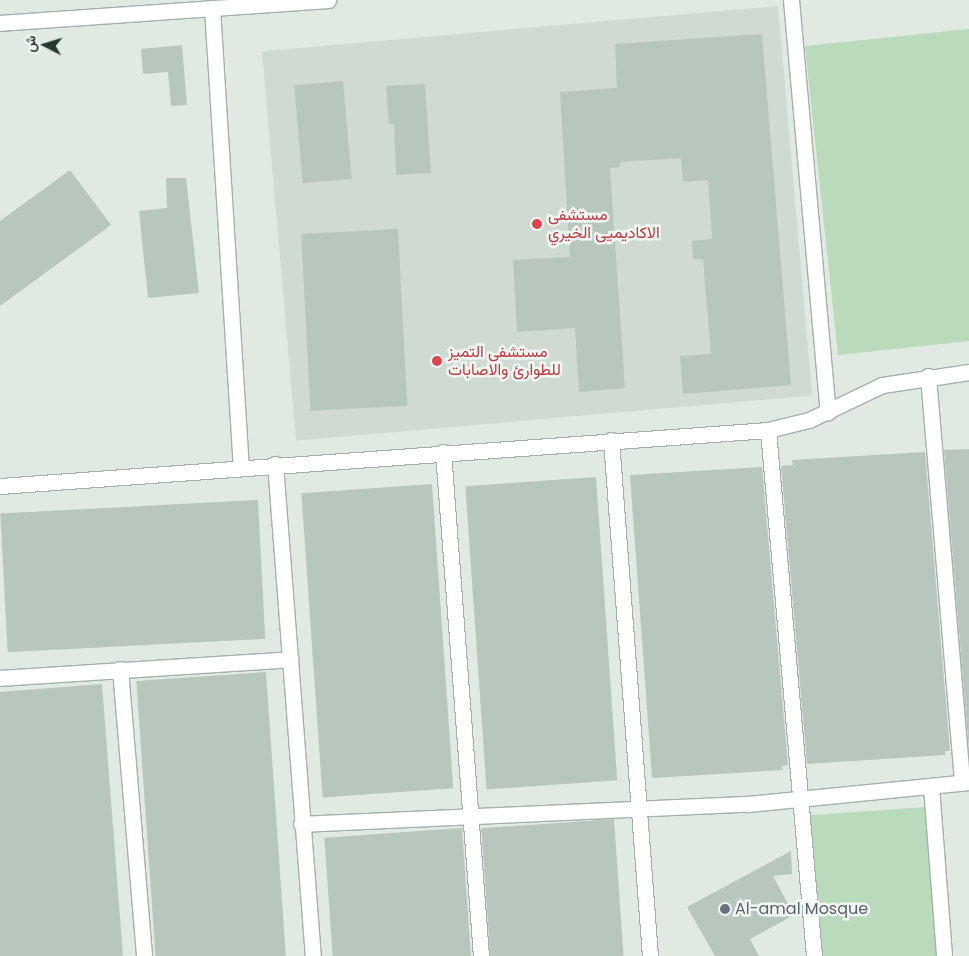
<!DOCTYPE html>
<html>
<head>
<meta charset="utf-8">
<style>
	body { margin:0 }
	#map { position:relative; width:969px; height:956px; overflow:hidden; background:#e0eae3; font-family:Poppins,Vazirmatn,sans-serif }
	div>[style] { position:absolute }
	[style*='--x'] { left:calc(var(--x)*1px); top:calc(var(--y)*1px); width:calc(var(--w)*1px); rotate:calc(var(--a)*1deg) }
	.built>* { inset:0; background:#cedad2; transform-origin:0 0 }
	.green>* { inset:0; background:#b9dabb; transform-origin:0 0 }
	.building>* { inset:0; background:#b8c7be; transform-origin:0 0 }
	.roads { filter:drop-shadow(1px 0 #a3b1a9) drop-shadow(-1px 0 #a3b1a9) drop-shadow(0 1px #a3b1a9) drop-shadow(0 -1px #a3b1a9) }
	.street>* { height:15px; margin:-7.5px; padding:0 7.5px; transform-origin:7.5px; border-radius:7.5px; background:#fff }
	.dots>* { width:14px; height:14px; translate:-50% -50%; box-sizing:border-box; border:2px solid #f0f7f2; border-radius:50% }
	span { translate:-50% -50%; white-space:nowrap; text-align:center; line-height:1.15; -webkit-text-stroke:5px #f0f7f2; paint-order:stroke }
	.health-label { font-size:16px; color:#be3a42 }
	.left { translate:0 -50%; text-align:left }
	.worship-label { font-size:16px; color:#5b616d }
	.north { position:absolute; left:20px; top:20px; width:50px; height:50px; -webkit-text-stroke:4px #f0f7f2; paint-order:stroke; rotate:275deg; font-size:14px; font-weight:700; line-height:20px; text-align:center; color:#22392d }
	.north::after { content:''; display:block; margin:auto; width:18px; height:22px; background:#22392d; clip-path:polygon(50% 0,100% 100%,50% 72%,0 100%) }
</style>
</head>
<body>
<div id="map">
	<div class="built">
		<div style="left:778px;top:6px;width:391px;height:518px;rotate:85deg"></div>
	</div>
	<div class="green">
		<div style="clip-path:polygon(969px 29px,969px 341px,838px 355px,805px 46px)"></div>
		<div style="left:926px;top:807px;width:149px;height:117px;rotate:86deg"></div>
	</div>
	<div class="building">
		<div style="clip-path:polygon(762px 34px,791px 385px,683px 394px,680px 356px,711px 354px,703px 259px,693px 259px,692px 241px,712px 239px,708px 180px,683px 182px,681px 158px,620px 162px,620px 167px,610px 168px,625px 388px,579px 392px,575px 328px,517px 332px,513px 260px,570px 257px,560px 92px,617px 88px,615px 44px)"></div>
		<div style="clip-path:polygon(182px 45px,187px 105px,171px 106px,168px 72px,143px 74px,141px 49px)"></div>
		<div style="left:343px;top:81px;width:98px;height:49px;rotate:85deg"></div>
		<div style="clip-path:polygon(425px 84px,431px 173px,396px 175px,394px 124px,389px 124px,386px 86px)"></div>
		<div style="clip-path:polygon(70px 170px,111px 225px,0 306px,0 221px)"></div>
		<div style="clip-path:polygon(166px 178px,186px 178px,199px 293px,148px 298px,139px 211px,167px 208px)"></div>
		<div style="left:398px;top:229px;width:177px;height:97px;rotate:87deg"></div>
		<div style="clip-path:polygon(969px 449px,969px 750px,944px 450px)"></div>
		<div style="clip-path:polygon(925px 452px,950px 751px,945px 751px,945px 755px,807px 764px,781px 466px,793px 465px,792px 460px)"></div>
		<div style="clip-path:polygon(762px 467px,788px 765px,782px 766px,783px 770px,652px 778px,630px 475px)"></div>
		<div style="left:596px;top:477px;width:304px;height:131px;rotate:86deg"></div>
		<div style="left:432px;top:484px;width:305px;height:131px;rotate:86deg"></div>
		<div style="left:258px;top:500px;width:139px;height:258px;rotate:87deg"></div>
		<div style="left:266px;top:672px;width:285px;height:130px;rotate:86deg"></div>
		<div style="clip-path:polygon(102px 684px,123px 956px,0 956px,0 692px)"></div>
		<div style="left:614px;top:819px;width:137px;height:133px;rotate:86deg"></div>
		<div style="left:462px;top:828px;width:128px;height:138px;rotate:86deg"></div>
		<div style="clip-path:polygon(791px 851px,792px 874px,773px 876px,794px 915px,750px 939px,759px 956px,715px 956px,687px 907px)"></div>
	</div>
	<div class="roads">
		<div class="street">
			<div style="--x:791;--y:0;--w:414;--a:84.9"></div>
			<div style="--x:212;--y:8;--w:460;--a:86.4"></div>
			<div style="--x:0;--y:23;--w:329;--a:-4"></div>
			<div style="--x:928;--y:376;--w:408;--a:85.2"></div>
			<div style="--x:768;--y:430;--w:528;--a:85"></div>
			<div style="--x:611;--y:440;--w:517;--a:85.68"></div>
			<div style="--x:443;--y:452;--w:505;--a:85.69"></div>
			<div style="--x:275;--y:464;--w:493;--a:85.6"></div>
			<div style="--x:0;--y:486;--w:770;--a:-4.17"></div>
			<div style="--x:768;--y:430;--w:42;--a:-13.7"></div>
			<div style="--x:809;--y:420;--w:81;--a:-25.6"></div>
			<div style="--x:882;--y:385;--w:88;--a:-8.5"></div>
			<div style="--x:120;--y:669;--w:288;--a:85.2"></div>
			<div style="--x:0;--y:678;--w:291;--a:-3.7"></div>
			<div style="--x:931;--y:786;--w:170;--a:85.6"></div>
			<div style="--x:301;--y:824;--w:447;--a:-2.6"></div>
			<div style="--x:748;--y:804;--w:222;--a:-5.7"></div>
		</div>
	</div>
	<div class="dots">
		<div style="left:537px;top:224px;background:#e0444e"></div>
		<div style="left:437px;top:361px;background:#e0444e"></div>
		<div style="left:725px;top:909px;background:#6b7280"></div>
	</div>
	<div class="health-label">
		<span class="left" style="left:548px;top:224px">مستشفى<br>الاكاديميى الخيري</span>
		<span class="left" style="left:448px;top:361px">مستشفى التميز<br>للطوارئ والاصابات</span>
	</div>
	<div class="worship-label">
		<span class="left" style="left:735px;top:909px">Al-amal Mosque</span>
	</div>
	<div class="north">ش</div>
</div>
</body>
</html>
